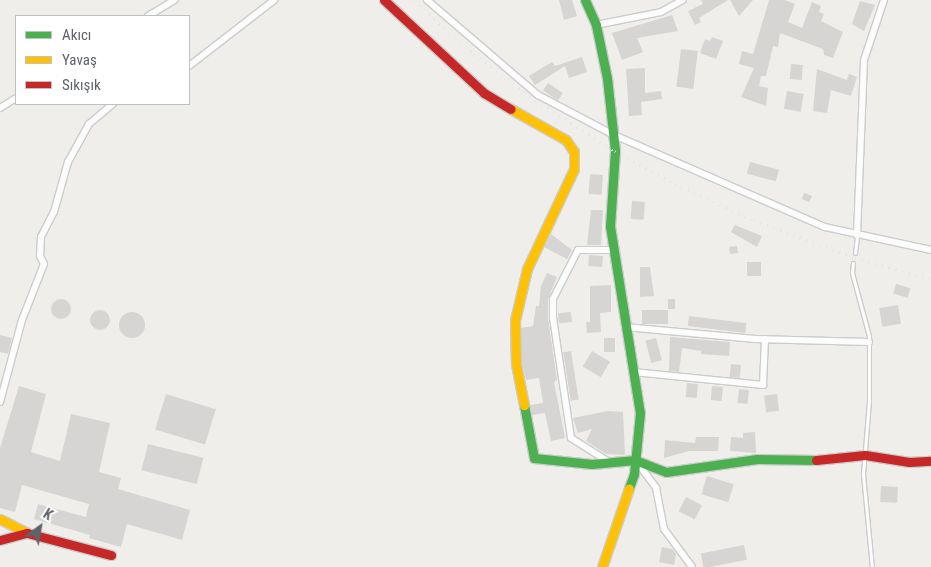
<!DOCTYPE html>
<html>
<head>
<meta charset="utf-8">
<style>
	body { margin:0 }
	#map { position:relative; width:931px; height:567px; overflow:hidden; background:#efeeea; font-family:"Roboto Condensed",sans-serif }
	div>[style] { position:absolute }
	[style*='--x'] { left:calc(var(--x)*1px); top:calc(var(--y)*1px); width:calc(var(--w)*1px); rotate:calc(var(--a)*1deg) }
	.building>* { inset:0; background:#d6d5d3; transform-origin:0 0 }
	.round { border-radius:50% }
	.roads { filter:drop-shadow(1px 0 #cbcccc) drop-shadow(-1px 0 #cbcccc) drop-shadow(0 1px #cbcccc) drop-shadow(0 -1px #cbcccc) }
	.lane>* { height:3px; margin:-1.5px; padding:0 1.5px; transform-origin:1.5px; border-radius:1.5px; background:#fdfcfc }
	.street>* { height:6px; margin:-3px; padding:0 3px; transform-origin:3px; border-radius:3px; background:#fdfcfc }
	.fast>* { height:9px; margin:-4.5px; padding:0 4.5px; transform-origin:4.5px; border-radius:4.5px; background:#4caf50 }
	.slow>* { height:9px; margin:-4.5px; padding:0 4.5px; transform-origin:4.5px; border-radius:4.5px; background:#ffc107 }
	.jam>* { height:9px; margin:-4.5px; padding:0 4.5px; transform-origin:4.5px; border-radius:4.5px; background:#c62828 }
	.rail>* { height:2.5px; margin-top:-1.25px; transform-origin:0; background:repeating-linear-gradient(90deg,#e4e4e4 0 1px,transparent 0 7px) }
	span { translate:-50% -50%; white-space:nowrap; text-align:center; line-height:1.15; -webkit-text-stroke:5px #fff; paint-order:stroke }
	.legend { position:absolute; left:15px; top:15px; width:175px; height:90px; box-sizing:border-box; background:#fff; border:1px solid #bfc1c3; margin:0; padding:6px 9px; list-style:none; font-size:15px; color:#5f6368 }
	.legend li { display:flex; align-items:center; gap:10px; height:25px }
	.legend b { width:25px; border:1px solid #bfc1c3 }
	.north { position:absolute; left:15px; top:502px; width:50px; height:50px; -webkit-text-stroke:4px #fff; paint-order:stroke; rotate:32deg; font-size:14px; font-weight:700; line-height:20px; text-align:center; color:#5f6368 }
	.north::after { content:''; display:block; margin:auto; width:18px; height:22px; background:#5f6368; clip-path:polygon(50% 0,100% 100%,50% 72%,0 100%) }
</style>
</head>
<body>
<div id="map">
	<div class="building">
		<div style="clip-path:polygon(559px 0,572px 0,577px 16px,564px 20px)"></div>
		<div style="clip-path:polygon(701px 0,728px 0,699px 18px,701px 22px,695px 25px,688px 11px,703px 4px)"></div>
		<div style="clip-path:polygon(730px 0,753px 0,739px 16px)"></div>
		<div style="clip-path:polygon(769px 0,785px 0,795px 4px,788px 22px,802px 28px,812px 2px,821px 6px,819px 12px,824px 14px,821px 21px,843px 32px,833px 58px,824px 55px,823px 49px,780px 33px,778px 47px,773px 46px,766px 76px,761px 76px,759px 86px,768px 88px,766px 106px,741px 97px,754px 68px,739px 64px,742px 51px,753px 54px)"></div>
		<div style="clip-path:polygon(860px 1px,875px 5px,864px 31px,852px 24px)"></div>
		<div style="clip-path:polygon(672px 15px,678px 31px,637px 38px,643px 52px,622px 60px,612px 33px)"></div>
		<div style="clip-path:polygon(712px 37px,723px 41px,716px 59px,700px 53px,705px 39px,710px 41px)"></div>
		<div style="left:681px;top:49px;width:17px;height:38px;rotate:7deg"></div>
		<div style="clip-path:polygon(582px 57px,587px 72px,569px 78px,565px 66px,535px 85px,529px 76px,552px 62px,555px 66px)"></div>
		<div style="left:791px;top:64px;width:12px;height:15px;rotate:5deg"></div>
		<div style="clip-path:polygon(645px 68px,645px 93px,661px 91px,662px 99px,641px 102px,642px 115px,629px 116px,626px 69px)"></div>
		<div style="clip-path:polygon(817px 69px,847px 80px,849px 74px,857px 77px,851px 96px,831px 90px,827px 113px,813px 111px)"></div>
		<div style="left:548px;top:83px;width:18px;height:9px;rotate:34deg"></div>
		<div style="left:787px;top:91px;width:17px;height:18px;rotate:10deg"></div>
		<div style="left:750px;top:162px;width:30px;height:12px;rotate:15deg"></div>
		<div style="left:590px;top:174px;width:13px;height:20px;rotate:4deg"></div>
		<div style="clip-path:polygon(804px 193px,812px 196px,809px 202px,802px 199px)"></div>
		<div style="left:632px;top:201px;width:13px;height:18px;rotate:4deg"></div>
		<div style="clip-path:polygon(591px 210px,603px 210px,601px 245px,587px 245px)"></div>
		<div style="clip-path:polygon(735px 225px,762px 236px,757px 247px,731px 232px)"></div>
		<div style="clip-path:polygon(551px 234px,572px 250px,567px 259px,544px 247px)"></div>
		<div style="left:737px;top:246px;width:7px;height:8px;rotate:82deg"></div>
		<div style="left:589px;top:255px;width:14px;height:11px;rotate:4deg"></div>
		<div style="left:747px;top:262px;width:14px;height:14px"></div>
		<div style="clip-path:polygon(640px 267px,650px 267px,654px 296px,640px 297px)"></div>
		<div style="clip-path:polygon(547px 273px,557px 277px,548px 299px,548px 318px,557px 380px,554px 382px,565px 438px,551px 441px,545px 413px,532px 415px,530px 405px,543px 403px,539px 378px,526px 380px,522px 363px,521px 328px,533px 326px,536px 306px,539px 306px,541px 286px)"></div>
		<div style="left:896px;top:284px;width:15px;height:10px;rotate:16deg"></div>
		<div style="clip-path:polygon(611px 285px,611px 312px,600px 313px,601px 332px,587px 333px,586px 322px,590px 322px,590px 286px)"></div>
		<div style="left:668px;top:299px;width:7px;height:10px"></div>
		<div class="round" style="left:51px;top:299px;width:20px;height:20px"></div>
		<div style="left:898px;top:305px;width:19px;height:19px;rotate:81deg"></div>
		<div style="left:642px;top:310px;width:26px;height:14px"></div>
		<div class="round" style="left:90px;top:310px;width:20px;height:20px"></div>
		<div class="round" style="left:119px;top:312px;width:26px;height:26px"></div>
		<div style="left:571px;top:312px;width:10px;height:13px;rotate:84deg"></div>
		<div style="left:689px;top:316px;width:58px;height:10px;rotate:7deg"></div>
		<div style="clip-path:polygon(0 335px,12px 338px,8px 354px,0 352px)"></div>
		<div style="clip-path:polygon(670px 337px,730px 342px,729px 356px,701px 354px,701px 351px,682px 348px,679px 372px,669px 371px)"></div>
		<div style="left:604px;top:338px;width:11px;height:14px"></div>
		<div style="left:656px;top:338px;width:23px;height:11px;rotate:75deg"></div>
		<div style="left:571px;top:351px;width:49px;height:8px;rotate:81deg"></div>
		<div style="left:592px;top:351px;width:21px;height:18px;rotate:31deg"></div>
		<div style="left:731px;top:364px;width:10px;height:13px;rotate:6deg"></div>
		<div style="left:687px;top:383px;width:11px;height:14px;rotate:5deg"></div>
		<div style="clip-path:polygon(19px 386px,46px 394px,31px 452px,60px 461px,71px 414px,110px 423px,99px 472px,121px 478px,118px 489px,190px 510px,182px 540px,127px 524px,121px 547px,89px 538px,90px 535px,34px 519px,38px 504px,86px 517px,89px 504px,22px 485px,15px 512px,0 508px,0 448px)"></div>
		<div style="left:712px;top:386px;width:11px;height:14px;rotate:5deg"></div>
		<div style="left:739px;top:389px;width:10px;height:14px;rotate:6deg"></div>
		<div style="left:166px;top:394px;width:52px;height:37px;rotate:17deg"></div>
		<div style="left:777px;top:394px;width:17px;height:13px;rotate:83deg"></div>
		<div style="clip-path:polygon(608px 411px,623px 412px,625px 455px,606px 454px,586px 441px,592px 429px,578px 433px,573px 418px)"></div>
		<div style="clip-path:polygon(755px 432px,756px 453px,730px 451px,731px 437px,743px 438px,743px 433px)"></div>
		<div style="clip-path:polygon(696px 437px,719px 437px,718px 451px,689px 451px,664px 458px,665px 440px,695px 443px)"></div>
		<div style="left:148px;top:444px;width:57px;height:27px;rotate:14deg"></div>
		<div style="left:707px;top:476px;width:28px;height:19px;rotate:17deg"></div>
		<div style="left:881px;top:486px;width:17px;height:16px;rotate:3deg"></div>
		<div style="left:686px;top:497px;width:18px;height:16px;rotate:27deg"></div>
		<div style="left:744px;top:545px;width:15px;height:44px;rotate:79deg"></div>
		<div style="clip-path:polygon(662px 547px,672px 549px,676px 554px,674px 565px,659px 562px)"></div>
	</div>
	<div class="roads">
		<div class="lane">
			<div style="--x:855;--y:253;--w:17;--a:-83"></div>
			<div style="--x:853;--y:263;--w:10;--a:96"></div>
			<div style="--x:852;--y:273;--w:65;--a:74.9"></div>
			<div style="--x:869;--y:336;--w:65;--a:90"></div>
			<div style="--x:869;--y:401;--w:73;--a:94.7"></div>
			<div style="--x:863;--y:474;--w:93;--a:84.5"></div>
		</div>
		<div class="street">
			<div style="--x:427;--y:0;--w:146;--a:40.6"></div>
			<div style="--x:538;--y:95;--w:86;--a:27.8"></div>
			<div style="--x:614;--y:135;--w:230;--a:23.6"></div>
			<div style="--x:825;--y:227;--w:108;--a:12.2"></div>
			<div style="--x:148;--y:16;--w:31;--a:-31"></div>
			<div style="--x:596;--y:25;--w:66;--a:-11.3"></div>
			<div style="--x:661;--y:12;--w:25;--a:-29"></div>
			<div style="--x:189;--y:66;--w:108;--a:-37.8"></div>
			<div style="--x:0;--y:108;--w:19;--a:-32"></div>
			<div style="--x:857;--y:235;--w:175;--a:-87.7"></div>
			<div style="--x:864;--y:60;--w:63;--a:-71.6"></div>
			<div style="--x:625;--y:327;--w:131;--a:5.3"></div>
			<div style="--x:755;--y:339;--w:114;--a:1.5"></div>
			<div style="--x:633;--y:372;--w:131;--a:5.7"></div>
			<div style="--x:763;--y:385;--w:46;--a:-87.5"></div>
			<div style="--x:0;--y:402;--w:85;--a:-75"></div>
			<div style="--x:22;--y:320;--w:60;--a:-68.6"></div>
			<div style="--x:44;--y:264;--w:9;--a:-117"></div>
			<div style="--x:40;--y:256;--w:19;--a:-87"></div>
			<div style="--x:41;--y:237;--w:28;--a:-63"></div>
			<div style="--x:54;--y:212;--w:52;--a:-74.4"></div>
			<div style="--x:68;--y:162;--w:43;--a:-61.1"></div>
			<div style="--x:89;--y:124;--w:31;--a:-40"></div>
			<div style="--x:636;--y:461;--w:34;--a:53"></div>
			<div style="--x:656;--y:488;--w:42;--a:79"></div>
			<div style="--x:664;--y:529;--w:47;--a:53.6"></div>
			<div style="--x:609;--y:462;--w:45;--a:-147.7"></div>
			<div style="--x:571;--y:438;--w:121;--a:-98.5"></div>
			<div style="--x:553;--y:318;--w:19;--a:-90"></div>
			<div style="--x:553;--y:299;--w:55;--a:-63"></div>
			<div style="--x:578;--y:250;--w:36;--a:0"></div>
		</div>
		<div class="fast">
			<div style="--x:585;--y:0;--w:27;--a:66"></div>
			<div style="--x:596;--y:25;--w:54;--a:78.3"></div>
			<div style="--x:607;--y:78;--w:73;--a:83.7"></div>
			<div style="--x:615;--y:151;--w:75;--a:93.8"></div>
			<div style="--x:610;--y:226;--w:189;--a:80.9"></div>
			<div style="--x:640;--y:413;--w:61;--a:95.6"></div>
			<div style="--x:634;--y:474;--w:15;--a:110"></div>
			<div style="--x:524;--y:405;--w:54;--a:79.3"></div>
			<div style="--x:534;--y:458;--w:58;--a:5.9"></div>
			<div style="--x:592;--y:464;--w:43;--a:-5.3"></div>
			<div style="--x:635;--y:460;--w:33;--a:21"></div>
			<div style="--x:666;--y:472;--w:92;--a:-8.1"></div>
			<div style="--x:757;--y:459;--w:59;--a:1"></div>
		</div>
		<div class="slow">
			<div style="--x:511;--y:109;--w:63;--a:29.4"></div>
			<div style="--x:566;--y:140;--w:14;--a:56"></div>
			<div style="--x:574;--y:152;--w:17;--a:90"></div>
			<div style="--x:574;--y:169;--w:110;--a:115.2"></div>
			<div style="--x:527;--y:269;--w:52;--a:103.2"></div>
			<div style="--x:515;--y:320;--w:44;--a:88.7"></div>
			<div style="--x:516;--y:364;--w:42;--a:79"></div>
			<div style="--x:0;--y:519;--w:30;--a:27"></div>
			<div style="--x:602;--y:567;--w:83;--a:-71.1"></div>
		</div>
		<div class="jam">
			<div style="--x:384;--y:0;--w:137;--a:42.9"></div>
			<div style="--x:484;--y:93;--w:31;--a:31"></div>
			<div style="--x:816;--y:460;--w:49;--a:-5.8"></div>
			<div style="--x:865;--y:455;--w:45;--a:9"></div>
			<div style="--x:909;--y:462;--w:22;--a:-3"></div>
			<div style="--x:0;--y:540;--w:28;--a:-15"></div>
			<div style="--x:27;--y:533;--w:87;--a:14.7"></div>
		</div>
	</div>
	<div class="rail">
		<div style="--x:413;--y:0;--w:81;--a:41.5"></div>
		<div style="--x:474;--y:54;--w:63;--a:37.2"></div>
		<div style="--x:524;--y:92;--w:108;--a:33"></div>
		<div style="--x:615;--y:151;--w:68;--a:28.8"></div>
		<div style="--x:675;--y:184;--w:87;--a:24.5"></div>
		<div style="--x:754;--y:220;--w:108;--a:20.6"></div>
		<div style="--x:855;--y:258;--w:79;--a:15.4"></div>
	</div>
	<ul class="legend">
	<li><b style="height:6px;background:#4caf50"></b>Akıcı</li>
	<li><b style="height:6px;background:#ffc107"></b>Yavaş</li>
	<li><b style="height:6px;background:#c62828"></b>Sıkışık</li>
	</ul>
	<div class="north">K</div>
</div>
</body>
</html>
